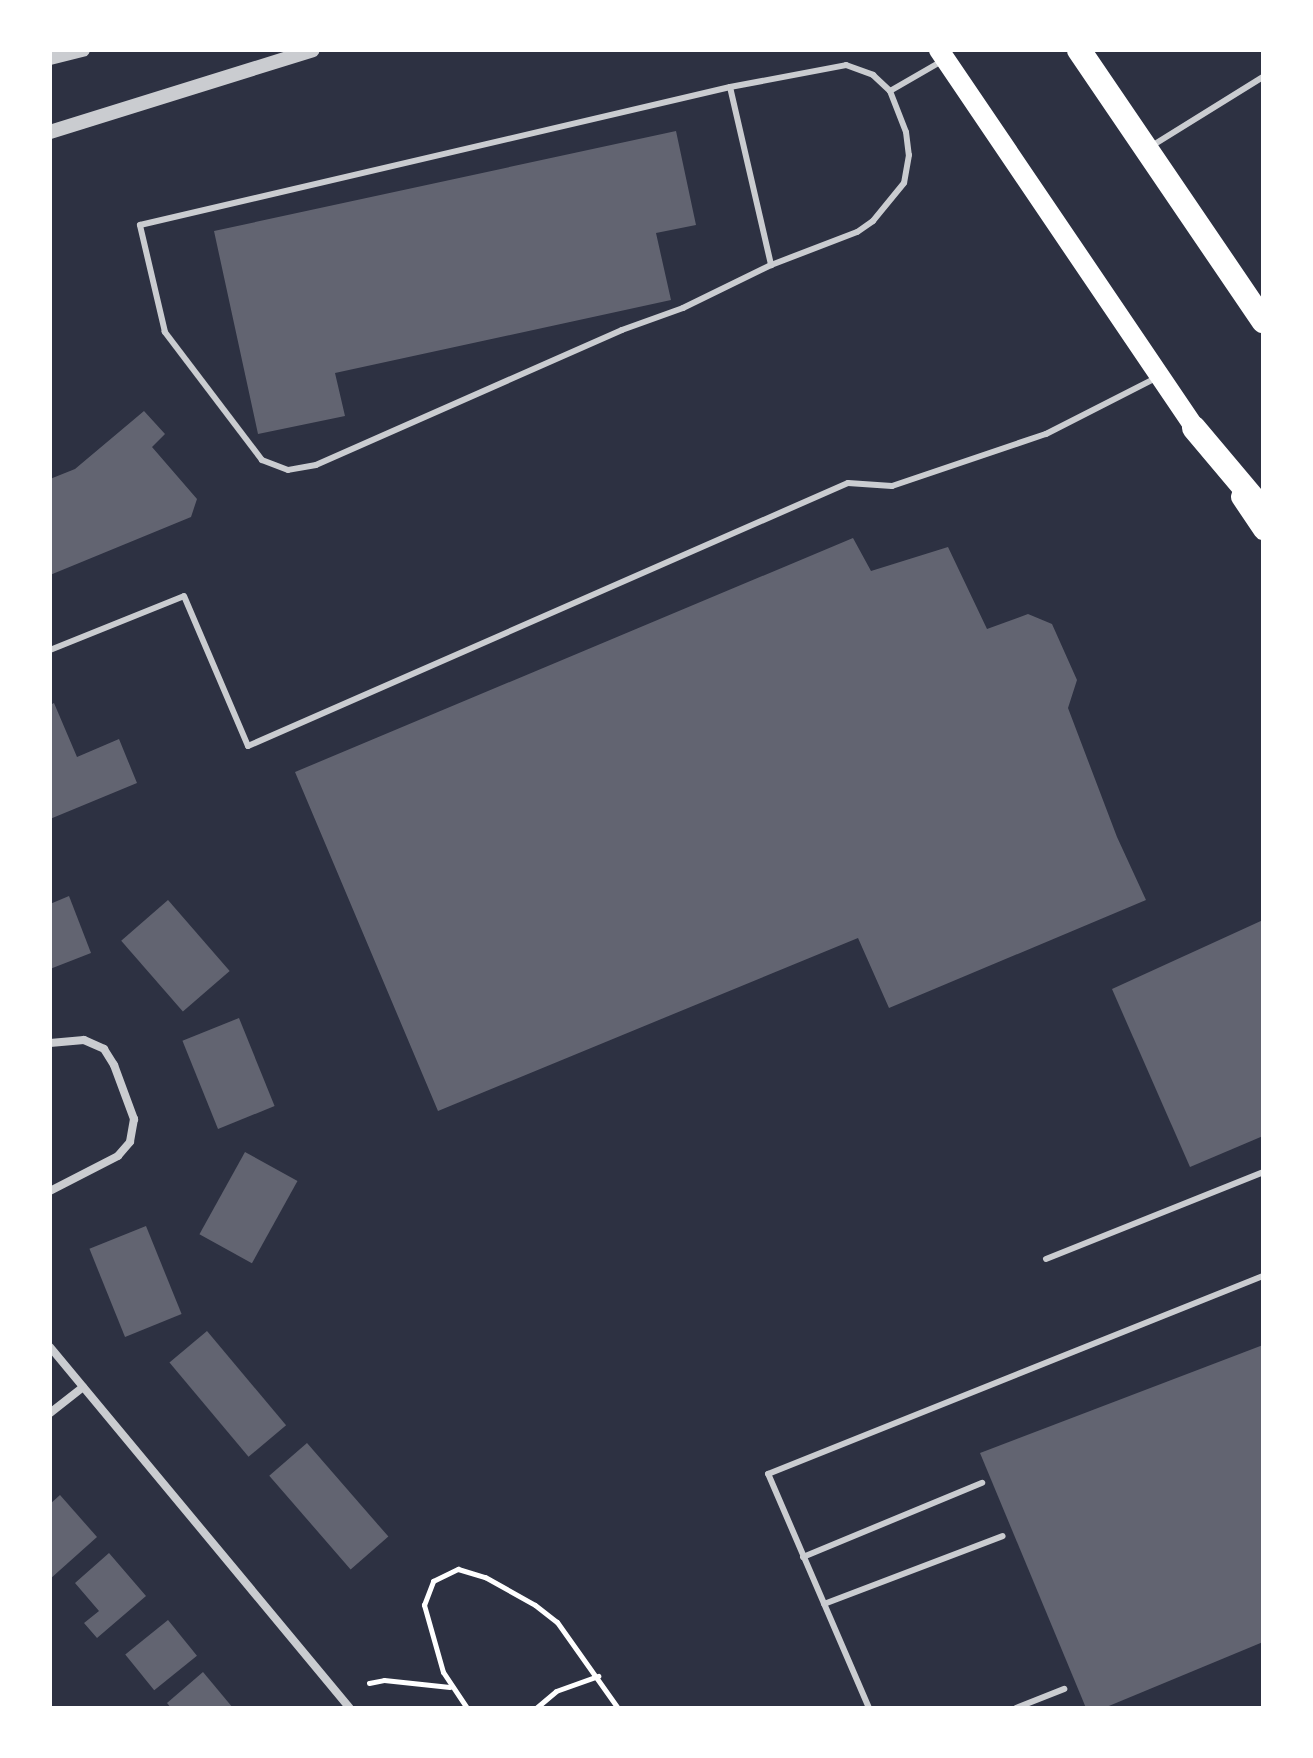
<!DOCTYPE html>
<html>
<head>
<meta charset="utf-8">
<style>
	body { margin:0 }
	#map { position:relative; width:1313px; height:1758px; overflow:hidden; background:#2d3142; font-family:"Noto Sans",sans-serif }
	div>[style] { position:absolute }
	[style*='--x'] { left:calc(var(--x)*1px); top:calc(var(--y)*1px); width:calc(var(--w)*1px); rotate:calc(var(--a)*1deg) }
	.building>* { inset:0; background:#626471; transform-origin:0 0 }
	.path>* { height:5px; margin:-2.5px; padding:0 2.5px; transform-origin:2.5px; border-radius:2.5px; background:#fff }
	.service>* { height:6px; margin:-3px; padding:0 3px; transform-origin:3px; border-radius:3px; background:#caccd0 }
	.minor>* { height:8px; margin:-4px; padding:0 4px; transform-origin:4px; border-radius:4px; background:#caccd0 }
	.tertiary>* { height:14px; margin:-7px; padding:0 7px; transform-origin:7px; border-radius:7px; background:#caccd0 }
	.primary>* { height:20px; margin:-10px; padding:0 10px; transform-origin:10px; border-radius:10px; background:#fff }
	.motorway>* { height:24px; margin:-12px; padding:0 12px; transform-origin:12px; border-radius:12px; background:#fff }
	span { translate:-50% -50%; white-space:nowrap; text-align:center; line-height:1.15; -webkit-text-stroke:7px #fff; paint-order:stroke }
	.frame { position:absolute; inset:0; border:52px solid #fff; pointer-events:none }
</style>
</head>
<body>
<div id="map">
	<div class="building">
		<div style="clip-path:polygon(676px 131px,696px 225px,656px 233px,671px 300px,335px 373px,345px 416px,258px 434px,214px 231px)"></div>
		<div style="clip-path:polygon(144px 411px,165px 434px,152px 447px,197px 499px,191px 517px,50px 575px,50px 479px,75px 469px)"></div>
		<div style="clip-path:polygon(853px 538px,871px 571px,948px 547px,987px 629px,1028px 614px,1052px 624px,1077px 680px,1068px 708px,1117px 837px,1146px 900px,889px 1008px,858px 938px,438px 1111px,295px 772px)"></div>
		<div style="clip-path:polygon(54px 703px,77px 757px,119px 739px,137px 783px,50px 819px,50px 705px)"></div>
		<div style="clip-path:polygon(69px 896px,91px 953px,50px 969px,50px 904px)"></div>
		<div style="left:168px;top:900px;width:94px;height:62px;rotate:49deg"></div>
		<div style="clip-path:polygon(1263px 920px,1263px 1136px,1190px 1167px,1112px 989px)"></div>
		<div style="left:239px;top:1018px;width:95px;height:61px;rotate:68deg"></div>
		<div style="left:245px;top:1152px;width:60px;height:94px;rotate:29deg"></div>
		<div style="left:146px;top:1226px;width:95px;height:61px;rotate:68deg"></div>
		<div style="left:207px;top:1331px;width:123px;height:49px;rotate:50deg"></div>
		<div style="clip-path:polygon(1263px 1345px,1263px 1642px,1104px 1708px,1086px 1708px,980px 1453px)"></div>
		<div style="left:307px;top:1443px;width:124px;height:50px;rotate:49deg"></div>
		<div style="clip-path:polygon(60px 1495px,97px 1537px,50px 1579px,50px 1504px)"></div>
		<div style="clip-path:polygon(109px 1553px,146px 1596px,97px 1638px,84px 1623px,99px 1611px,75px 1583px)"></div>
		<div style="left:168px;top:1620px;width:46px;height:55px;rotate:51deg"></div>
		<div style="clip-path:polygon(203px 1672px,233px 1708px,171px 1708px,167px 1703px)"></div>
	</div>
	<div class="path">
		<div style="--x:369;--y:1683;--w:15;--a:-11"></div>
		<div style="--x:384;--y:1680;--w:66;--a:6.1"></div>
		<div style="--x:467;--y:1708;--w:43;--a:-123.7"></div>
		<div style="--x:443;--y:1672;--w:70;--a:-105.8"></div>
		<div style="--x:424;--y:1605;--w:26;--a:-69"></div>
		<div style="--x:433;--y:1581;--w:28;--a:-26"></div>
		<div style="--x:458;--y:1569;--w:28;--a:17"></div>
		<div style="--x:485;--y:1577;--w:57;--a:29.2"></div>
		<div style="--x:535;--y:1605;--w:28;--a:38"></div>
		<div style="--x:557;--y:1622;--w:105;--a:54.7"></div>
		<div style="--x:536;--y:1708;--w:26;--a:-40"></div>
		<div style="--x:556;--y:1691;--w:45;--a:-19.7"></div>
	</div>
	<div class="service">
		<div style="--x:846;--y:65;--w:29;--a:20"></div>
		<div style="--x:873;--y:75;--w:23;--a:43"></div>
		<div style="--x:890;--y:91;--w:44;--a:68.7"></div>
		<div style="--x:906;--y:132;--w:23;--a:83"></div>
		<div style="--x:909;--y:155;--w:28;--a:100"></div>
		<div style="--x:904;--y:183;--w:49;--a:129.2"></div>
		<div style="--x:873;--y:221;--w:19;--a:145"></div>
		<div style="--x:857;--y:232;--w:92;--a:159"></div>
		<div style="--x:771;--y:265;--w:98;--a:154"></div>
		<div style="--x:683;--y:308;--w:65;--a:160.2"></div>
		<div style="--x:622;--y:330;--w:334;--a:156.2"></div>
		<div style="--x:316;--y:465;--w:28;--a:170"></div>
		<div style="--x:288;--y:470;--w:28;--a:-159"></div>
		<div style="--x:262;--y:460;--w:161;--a:-127.2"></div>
		<div style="--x:165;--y:332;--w:110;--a:-103.2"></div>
		<div style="--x:140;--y:225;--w:606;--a:-13.16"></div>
		<div style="--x:730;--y:87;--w:118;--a:-10.7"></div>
		<div style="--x:730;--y:87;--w:183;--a:77"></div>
		<div style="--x:890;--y:91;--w:60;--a:-30"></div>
		<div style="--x:1150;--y:147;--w:133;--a:-31.8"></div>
		<div style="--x:50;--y:650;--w:144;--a:-21.9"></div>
		<div style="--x:184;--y:596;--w:163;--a:66.9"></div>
		<div style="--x:248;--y:746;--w:655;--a:-23.67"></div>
		<div style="--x:848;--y:483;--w:44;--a:3.9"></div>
		<div style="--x:892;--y:486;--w:163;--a:-18.7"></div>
		<div style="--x:1046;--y:434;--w:123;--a:-27"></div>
		<div style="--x:1046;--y:1259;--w:234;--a:-21.8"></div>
		<div style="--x:803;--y:1557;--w:194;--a:-22.5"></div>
		<div style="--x:824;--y:1604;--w:191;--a:-20.8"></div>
		<div style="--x:869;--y:1708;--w:255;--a:-113.3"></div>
		<div style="--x:768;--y:1474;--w:533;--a:-21.8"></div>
		<div style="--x:1016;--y:1708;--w:52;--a:-21.6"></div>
	</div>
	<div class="minor">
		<div style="--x:50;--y:1043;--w:34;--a:-5"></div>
		<div style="--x:84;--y:1040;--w:22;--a:24"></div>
		<div style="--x:104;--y:1049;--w:19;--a:58"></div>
		<div style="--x:114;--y:1065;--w:58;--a:69.7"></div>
		<div style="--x:134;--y:1119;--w:23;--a:100"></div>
		<div style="--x:130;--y:1142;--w:18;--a:131"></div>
		<div style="--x:118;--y:1156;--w:76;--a:152.8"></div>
		<div style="--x:50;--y:1347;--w:469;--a:50.3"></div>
		<div style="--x:50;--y:1413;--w:42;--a:-38.2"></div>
	</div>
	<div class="tertiary">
		<div style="--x:50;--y:58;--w:34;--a:-14"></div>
		<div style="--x:50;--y:132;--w:275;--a:-17.3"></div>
	</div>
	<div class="primary">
		<div style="--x:939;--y:50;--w:471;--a:55.9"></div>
		<div style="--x:1241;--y:497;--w:40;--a:56"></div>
	</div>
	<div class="motorway">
		<div style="--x:1079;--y:50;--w:328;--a:55.8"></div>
		<div style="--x:1194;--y:428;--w:107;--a:49.9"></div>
	</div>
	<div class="frame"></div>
</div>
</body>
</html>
